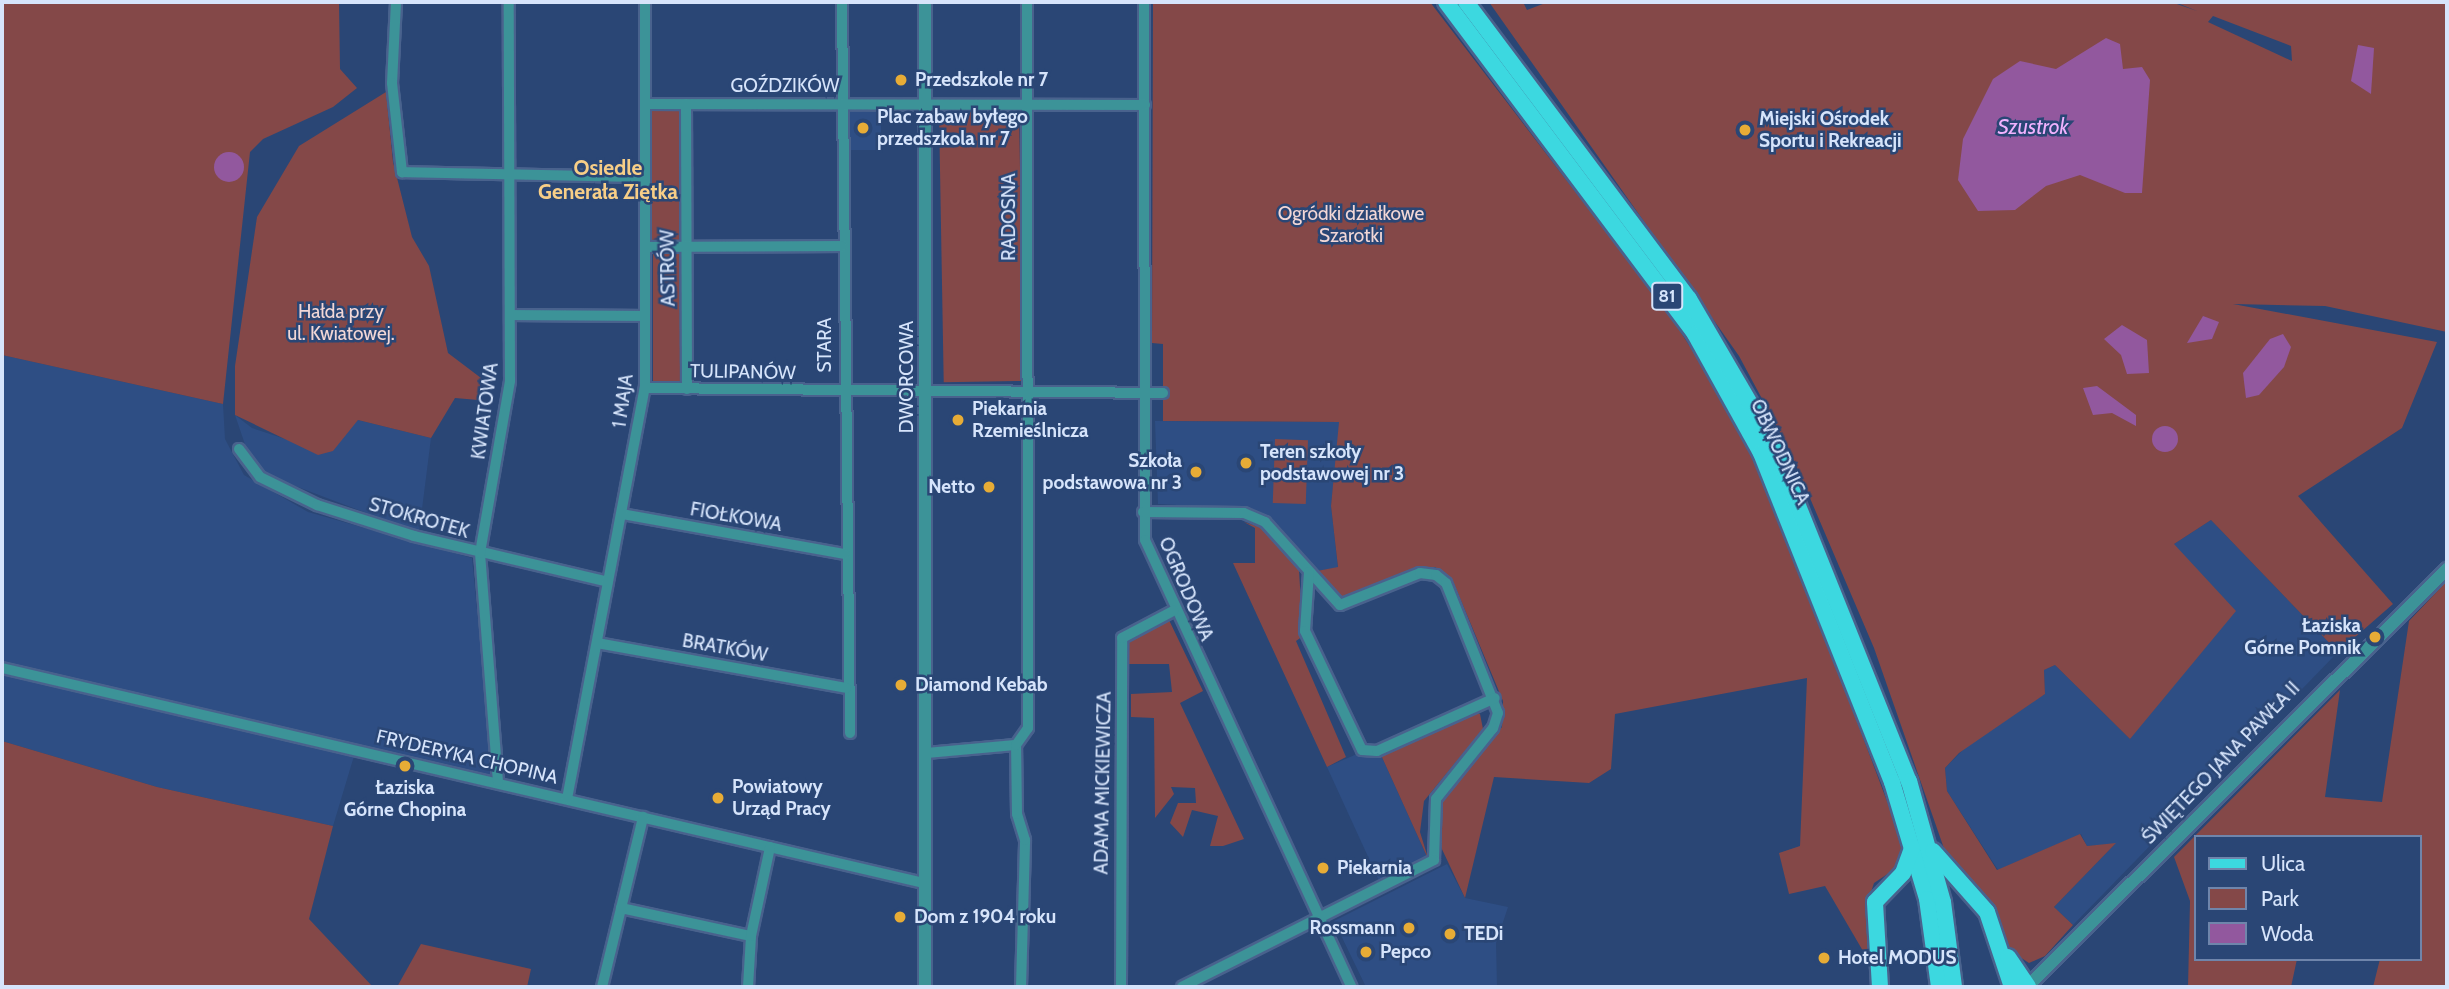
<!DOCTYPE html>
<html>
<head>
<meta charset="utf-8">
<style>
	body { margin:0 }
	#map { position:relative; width:2449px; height:989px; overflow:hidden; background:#2a4675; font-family:Cabin,sans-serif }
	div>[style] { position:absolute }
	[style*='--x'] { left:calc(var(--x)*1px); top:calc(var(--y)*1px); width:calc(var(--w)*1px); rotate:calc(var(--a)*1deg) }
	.built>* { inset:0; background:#2e4e84; transform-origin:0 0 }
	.green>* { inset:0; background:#844848; transform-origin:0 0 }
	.water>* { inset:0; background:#92589e }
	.round { border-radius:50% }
	.roads { filter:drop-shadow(2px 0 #49628d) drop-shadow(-2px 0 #49628d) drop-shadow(0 2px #49628d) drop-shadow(0 -2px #49628d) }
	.minor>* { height:10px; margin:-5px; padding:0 5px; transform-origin:5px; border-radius:5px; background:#3c9398 }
	.tertiary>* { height:12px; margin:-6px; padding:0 6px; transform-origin:6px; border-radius:6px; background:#3c9398 }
	.primary>* { height:16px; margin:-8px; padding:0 8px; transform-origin:8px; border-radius:8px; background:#3cd8e0 }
	.dots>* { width:19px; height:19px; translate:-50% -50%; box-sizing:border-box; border:4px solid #2a4675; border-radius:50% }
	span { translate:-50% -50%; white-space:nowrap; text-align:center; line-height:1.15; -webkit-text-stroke:5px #2a4675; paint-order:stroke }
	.shield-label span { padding:2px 5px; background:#2a4675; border:2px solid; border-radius:5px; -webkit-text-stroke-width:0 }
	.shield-label { font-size:18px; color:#d6e4fb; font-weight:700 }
	.poi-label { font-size:19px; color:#d6e4fb; font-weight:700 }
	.left { translate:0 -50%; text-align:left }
	.right { translate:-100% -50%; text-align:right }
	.street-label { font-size:19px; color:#d6e4fb }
	.park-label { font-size:19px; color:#f2d7d6 }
	.water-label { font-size:21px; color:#f1b2fe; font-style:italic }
	.neighbourhood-label { font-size:21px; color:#f7ce87; font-weight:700 }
	.frame { position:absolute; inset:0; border:4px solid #d6e4fb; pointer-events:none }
	.legend { position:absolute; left:2194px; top:835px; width:228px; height:126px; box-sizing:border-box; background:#2a4675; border:2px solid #6f85ab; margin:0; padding:9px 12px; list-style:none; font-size:21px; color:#d6e4fb }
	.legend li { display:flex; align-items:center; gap:14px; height:35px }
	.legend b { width:35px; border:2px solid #6f85ab }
</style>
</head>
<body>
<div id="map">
	<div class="built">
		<div style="left:844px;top:106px;width:37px;height:44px"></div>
		<div style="clip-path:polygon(2px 355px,223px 404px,225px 439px,244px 475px,308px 512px,472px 558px,494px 785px,354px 756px,333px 826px,157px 787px,2px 741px)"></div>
		<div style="clip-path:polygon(235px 415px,252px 428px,325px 452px,358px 420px,431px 438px,419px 533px,269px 476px,251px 462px)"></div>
		<div style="clip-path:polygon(1155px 421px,1340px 422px,1331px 506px,1338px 568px,1317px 571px,1279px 526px,1253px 509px,1158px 504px)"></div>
		<div style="clip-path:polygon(2211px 520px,2338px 652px,2073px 925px,2054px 907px,2115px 844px,2087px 846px,2081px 834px,1998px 870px,1947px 791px,1945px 768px,1979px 734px,2045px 694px,2044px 670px,2055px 665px,2130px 739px,2174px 544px)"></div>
		<div style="clip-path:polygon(1357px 754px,1381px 755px,1429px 861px,1381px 885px,1327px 767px)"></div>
		<div style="clip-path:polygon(1447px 864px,1465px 898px,1508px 907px,1496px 943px,1497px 987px,1366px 987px,1334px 921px)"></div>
	</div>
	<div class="green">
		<div style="clip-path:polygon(2px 2px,339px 2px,340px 69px,357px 88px,333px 107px,263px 139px,250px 152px,223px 404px,2px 355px)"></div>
		<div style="clip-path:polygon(1153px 2px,1430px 2px,1669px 314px,1734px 415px,1785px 530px,1905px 849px,1895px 869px,1874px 883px,1868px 901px,1870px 963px,1825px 886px,1789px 894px,1779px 853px,1800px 846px,1807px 678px,1615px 714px,1611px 769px,1589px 783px,1494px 777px,1465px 898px,1440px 845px,1436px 819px,1441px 803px,1502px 727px,1503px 701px,1452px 579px,1435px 567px,1348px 603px,1317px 571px,1338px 567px,1331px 506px,1339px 422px,1163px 421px,1163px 344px,1152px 343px)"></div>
		<div style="clip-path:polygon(evenodd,1489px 2px,1523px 2px,1527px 10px,1548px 2px,2171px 2px,2197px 11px,2175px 2px,2447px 2px,2447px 332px,2325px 306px,2233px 304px,2437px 342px,2402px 428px,2298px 496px,2393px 604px,2338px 652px,2211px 520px,2174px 544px,2236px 611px,2130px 739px,2055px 665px,2044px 670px,2045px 694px,1959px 753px,1945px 768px,1947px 791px,1997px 870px,2080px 834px,2087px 846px,2116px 843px,2054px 907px,2073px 925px,2045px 956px,2029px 963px,2009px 950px,1979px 888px,1947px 857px,1874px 648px,1789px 449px,1739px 356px,1489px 2px,2213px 16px,2291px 46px,2292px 61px,2208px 22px,2213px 16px)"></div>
		<div style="clip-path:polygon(386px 92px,393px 162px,412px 237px,429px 266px,448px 353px,481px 378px,478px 400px,455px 398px,431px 438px,358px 420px,333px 451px,318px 455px,235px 415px,235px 366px,257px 217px,299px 146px)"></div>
		<div style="left:651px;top:111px;width:29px;height:129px"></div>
		<div style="left:1019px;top:111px;width:270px;height:80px;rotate:89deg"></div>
		<div style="left:653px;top:252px;width:28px;height:129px"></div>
		<div style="left:1275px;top:439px;width:33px;height:64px;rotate:2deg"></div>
		<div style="clip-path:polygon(1244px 522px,1263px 528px,1299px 570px,1303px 636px,1296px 641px,1346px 757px,1327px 767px,1233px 563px,1255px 563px,1255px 528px)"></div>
		<div style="clip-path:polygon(2447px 581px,2447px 987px,2373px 987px,2380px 959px,2419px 959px,2419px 837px,2195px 837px,2195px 959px,2297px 959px,2291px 987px,2188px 987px,2190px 901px,2174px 857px,2340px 690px,2325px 797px,2382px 802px,2409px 621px)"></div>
		<div style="clip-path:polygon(1169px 620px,1203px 691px,1180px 703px,1244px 839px,1223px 846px,1210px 846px,1218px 816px,1192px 810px,1183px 837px,1170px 823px,1178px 803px,1196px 803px,1195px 788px,1171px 787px,1174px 794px,1155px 818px,1154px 718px,1131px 717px,1131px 694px,1172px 692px,1169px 664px,1128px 664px,1128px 641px)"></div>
		<div style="clip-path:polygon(1473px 712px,1480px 714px,1483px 729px,1424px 801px,1420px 832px,1429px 861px,1381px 755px)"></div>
		<div style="clip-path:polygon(2px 741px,157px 787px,333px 826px,309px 919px,373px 987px,2px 987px)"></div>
		<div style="clip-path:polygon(421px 944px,531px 969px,527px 987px,397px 987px)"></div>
	</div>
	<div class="water">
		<div style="clip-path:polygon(2106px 38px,2120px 44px,2123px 69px,2142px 67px,2150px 80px,2142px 193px,2125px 193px,2080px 175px,2046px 186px,2015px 210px,1978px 211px,1958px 180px,1963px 139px,1993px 79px,2020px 61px,2056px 69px)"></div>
		<div style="clip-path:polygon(2358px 45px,2374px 48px,2371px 94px,2351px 81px)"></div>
		<div class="round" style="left:214px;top:152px;width:30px;height:30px"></div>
		<div style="clip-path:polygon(2203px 316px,2219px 322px,2212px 339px,2187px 343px)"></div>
		<div style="clip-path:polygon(2122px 325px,2147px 340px,2149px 373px,2127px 374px,2121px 355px,2104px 339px)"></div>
		<div style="clip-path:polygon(2283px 334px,2291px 347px,2284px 367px,2259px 395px,2246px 398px,2243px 373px,2270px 339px)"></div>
		<div style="clip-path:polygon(2097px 386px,2136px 415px,2136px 426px,2112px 413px,2093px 415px,2083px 388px)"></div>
		<div class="round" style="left:2152px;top:426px;width:26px;height:26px"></div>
	</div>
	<div class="roads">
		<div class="minor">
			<div style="--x:396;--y:2;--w:81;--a:92.8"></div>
			<div style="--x:392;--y:83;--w:90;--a:83.6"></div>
			<div style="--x:402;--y:172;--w:243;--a:1.2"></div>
			<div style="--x:842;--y:2;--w:731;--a:89.37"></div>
			<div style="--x:1144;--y:2;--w:538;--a:89.89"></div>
			<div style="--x:1145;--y:540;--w:493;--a:65.2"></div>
			<div style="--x:646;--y:104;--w:499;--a:0.1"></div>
			<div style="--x:686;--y:104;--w:285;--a:89.8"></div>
			<div style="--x:645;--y:247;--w:197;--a:-0.3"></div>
			<div style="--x:511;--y:315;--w:134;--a:0.4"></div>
			<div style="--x:645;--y:388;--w:518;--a:0.55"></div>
			<div style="--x:239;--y:449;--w:35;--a:53"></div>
			<div style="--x:260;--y:477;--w:64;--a:26.2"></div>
			<div style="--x:317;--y:505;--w:102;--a:17.7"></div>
			<div style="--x:414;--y:536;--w:199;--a:13.3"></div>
			<div style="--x:1143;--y:512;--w:101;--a:0.6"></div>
			<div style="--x:1244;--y:513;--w:23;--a:23"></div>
			<div style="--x:1265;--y:522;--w:112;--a:47.9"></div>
			<div style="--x:1340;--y:605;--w:86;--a:-21.8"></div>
			<div style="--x:1420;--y:573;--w:16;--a:7"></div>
			<div style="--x:1436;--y:575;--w:13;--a:39"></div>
			<div style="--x:1446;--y:583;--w:140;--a:68.2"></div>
			<div style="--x:1498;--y:713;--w:16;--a:108"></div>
			<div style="--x:1493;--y:728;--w:91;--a:128.8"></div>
			<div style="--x:1436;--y:799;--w:61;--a:91.9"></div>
			<div style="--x:1434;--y:860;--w:282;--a:153.3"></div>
			<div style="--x:622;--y:514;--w:226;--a:10.2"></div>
			<div style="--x:1309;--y:572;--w:59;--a:93.9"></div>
			<div style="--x:1305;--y:631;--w:132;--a:64.4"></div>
			<div style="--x:1362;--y:750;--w:15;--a:4"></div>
			<div style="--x:1377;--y:751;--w:129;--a:-24.2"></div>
			<div style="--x:597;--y:643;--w:253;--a:10.2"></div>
			<div style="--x:2;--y:668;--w:947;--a:13.13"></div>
			<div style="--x:926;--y:753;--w:90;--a:-5.1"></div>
			<div style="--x:498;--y:782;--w:230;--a:-94.5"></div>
			<div style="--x:480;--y:553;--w:175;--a:-80.1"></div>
			<div style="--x:510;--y:381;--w:379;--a:-90.2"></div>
			<div style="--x:567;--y:799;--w:418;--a:-79.3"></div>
			<div style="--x:645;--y:388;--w:386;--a:-90"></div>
			<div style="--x:621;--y:908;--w:133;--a:12.2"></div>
			<div style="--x:602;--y:987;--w:175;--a:-76.4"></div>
			<div style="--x:748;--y:987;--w:51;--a:-86.6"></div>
			<div style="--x:751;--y:936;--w:91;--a:-77.9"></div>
			<div style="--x:1021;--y:987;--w:147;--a:-88.4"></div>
			<div style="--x:1025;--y:840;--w:27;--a:-107"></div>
			<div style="--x:1017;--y:814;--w:69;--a:-90.8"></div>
			<div style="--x:1016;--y:745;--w:21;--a:-55"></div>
			<div style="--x:1028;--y:728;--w:726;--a:-90.08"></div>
			<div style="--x:1121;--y:987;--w:349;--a:-89.8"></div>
			<div style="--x:1122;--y:638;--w:58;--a:-27.9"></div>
		</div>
		<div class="tertiary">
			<div style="--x:925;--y:2;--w:985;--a:90"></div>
			<div style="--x:2027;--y:987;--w:593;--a:-44.86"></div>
		</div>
		<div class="primary">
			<div style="--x:1446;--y:2;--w:415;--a:53.1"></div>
			<div style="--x:1695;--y:334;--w:136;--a:61"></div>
			<div style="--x:1761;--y:453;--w:354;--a:68.3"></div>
			<div style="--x:1892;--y:782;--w:122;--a:73.3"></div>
			<div style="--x:1927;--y:899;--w:89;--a:82.2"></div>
			<div style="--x:1466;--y:2;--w:371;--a:53.1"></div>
			<div style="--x:1689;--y:299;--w:164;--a:59.7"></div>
			<div style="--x:1772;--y:441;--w:367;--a:68.1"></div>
			<div style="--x:1909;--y:781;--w:126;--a:74.3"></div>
			<div style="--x:1943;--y:902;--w:86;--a:82.6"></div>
			<div style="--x:1933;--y:851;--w:81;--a:48.5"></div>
			<div style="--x:1987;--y:912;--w:79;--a:71.6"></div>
			<div style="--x:2008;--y:957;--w:36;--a:56"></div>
			<div style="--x:1880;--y:987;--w:85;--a:-93.4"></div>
			<div style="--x:1875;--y:902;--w:40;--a:-46"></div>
			<div style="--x:1903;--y:873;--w:27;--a:-70"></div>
		</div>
	</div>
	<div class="dots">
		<div style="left:901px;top:80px;background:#e7ac36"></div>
		<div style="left:863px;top:128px;background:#e7ac36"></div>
		<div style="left:1745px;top:130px;background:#e7ac36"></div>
		<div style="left:958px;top:420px;background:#e7ac36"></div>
		<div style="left:1246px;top:463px;background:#e7ac36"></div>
		<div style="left:1196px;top:472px;background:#e7ac36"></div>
		<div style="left:989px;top:487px;background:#e7ac36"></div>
		<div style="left:2375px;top:637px;background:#e7ac36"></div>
		<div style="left:901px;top:685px;background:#e7ac36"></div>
		<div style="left:405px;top:766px;background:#e7ac36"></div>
		<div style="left:718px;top:798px;background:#e7ac36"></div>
		<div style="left:1323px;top:868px;background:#e7ac36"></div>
		<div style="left:900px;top:917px;background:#e7ac36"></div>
		<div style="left:1409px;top:928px;background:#e7ac36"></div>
		<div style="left:1450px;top:934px;background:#e7ac36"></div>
		<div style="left:1366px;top:952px;background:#e7ac36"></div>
		<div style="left:1824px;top:958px;background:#e7ac36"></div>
	</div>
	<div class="shield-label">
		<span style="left:1667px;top:296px">81</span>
	</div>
	<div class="poi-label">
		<span class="left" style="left:915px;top:80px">Przedszkole nr 7</span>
		<span class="left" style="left:877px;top:128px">Plac zabaw byłego<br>przedszkola nr 7</span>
		<span class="left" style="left:1759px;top:130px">Miejski Ośrodek<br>Sportu i Rekreacji</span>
		<span class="left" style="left:972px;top:420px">Piekarnia<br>Rzemieślnicza</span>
		<span class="left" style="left:1260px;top:463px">Teren szkoły<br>podstawowej nr 3</span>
		<span class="right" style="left:1182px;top:472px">Szkoła<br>podstawowa nr 3</span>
		<span class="right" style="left:975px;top:487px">Netto</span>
		<span class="right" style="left:2361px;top:637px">Łaziska<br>Górne Pomnik</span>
		<span class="left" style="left:915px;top:685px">Diamond Kebab</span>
		<span class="left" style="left:732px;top:798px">Powiatowy<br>Urząd Pracy</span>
		<span style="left:405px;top:799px">Łaziska<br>Górne Chopina</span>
		<span class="left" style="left:1337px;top:868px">Piekarnia</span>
		<span class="left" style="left:914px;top:917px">Dom z 1904 roku</span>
		<span class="right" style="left:1395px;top:928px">Rossmann</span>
		<span class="left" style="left:1464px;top:934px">TEDi</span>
		<span class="left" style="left:1380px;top:952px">Pepco</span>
		<span class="left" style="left:1838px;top:958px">Hotel MODUS</span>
	</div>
	<div class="street-label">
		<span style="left:785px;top:86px">GOŹDZIKÓW</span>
		<span style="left:1009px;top:217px;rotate:-90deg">RADOSNA</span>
		<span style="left:668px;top:268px;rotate:-91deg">ASTRÓW</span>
		<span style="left:825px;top:345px;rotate:-90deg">STARA</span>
		<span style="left:743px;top:372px;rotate:1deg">TULIPANÓW</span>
		<span style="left:907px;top:377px;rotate:-90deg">DWORCOWA</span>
		<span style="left:623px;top:401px;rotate:-82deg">1 MAJA</span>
		<span style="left:485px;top:411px;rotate:-82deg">KWIATOWA</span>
		<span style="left:1780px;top:452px;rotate:65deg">OBWODNICA</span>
		<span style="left:736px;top:517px;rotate:10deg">FIOŁKOWA</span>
		<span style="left:419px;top:518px;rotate:16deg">STOKROTEK</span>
		<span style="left:1186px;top:589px;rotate:67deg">OGRODOWA</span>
		<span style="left:725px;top:648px;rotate:10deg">BRATKÓW</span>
		<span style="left:467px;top:757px;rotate:13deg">FRYDERYKA CHOPINA</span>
		<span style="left:2221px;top:763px;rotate:-46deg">ŚWIĘTEGO JANA PAWŁA II</span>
		<span style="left:1103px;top:783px;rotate:-89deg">ADAMA MICKIEWICZA</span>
	</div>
	<div class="park-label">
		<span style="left:1351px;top:225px">Ogródki działkowe<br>Szarotki</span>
		<span style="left:341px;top:323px">Hałda przy<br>ul. Kwiatowej.</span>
	</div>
	<div class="water-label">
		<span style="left:2033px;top:127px">Szustrok</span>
	</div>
	<div class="neighbourhood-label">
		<span style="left:608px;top:180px">Osiedle<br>Generała Ziętka</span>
	</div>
	<div class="frame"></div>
	<ul class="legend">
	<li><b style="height:9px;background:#3cd8e0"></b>Ulica</li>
	<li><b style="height:19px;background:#844848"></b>Park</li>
	<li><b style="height:19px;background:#92589e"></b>Woda</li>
	</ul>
</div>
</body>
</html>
